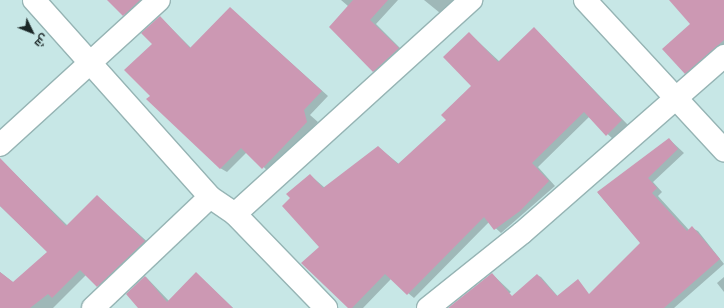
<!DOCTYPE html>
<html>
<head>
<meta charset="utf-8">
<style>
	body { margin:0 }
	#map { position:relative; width:724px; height:308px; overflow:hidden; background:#c7e7e6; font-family:"Alegreya Sans",Cairo,sans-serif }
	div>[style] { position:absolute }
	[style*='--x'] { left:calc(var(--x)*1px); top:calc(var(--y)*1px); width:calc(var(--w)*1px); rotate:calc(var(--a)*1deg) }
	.shadow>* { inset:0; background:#0003 }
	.building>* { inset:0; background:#cc98b3 }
	.roads { filter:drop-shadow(1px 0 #96b4b4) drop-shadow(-1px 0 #96b4b4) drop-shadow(0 1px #96b4b4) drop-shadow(0 -1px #96b4b4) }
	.minor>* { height:22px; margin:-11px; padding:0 11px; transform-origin:11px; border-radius:11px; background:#fff }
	span { translate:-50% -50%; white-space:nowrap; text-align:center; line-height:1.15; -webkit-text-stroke:3.5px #c7e7e6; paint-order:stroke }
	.north { position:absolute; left:12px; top:12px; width:40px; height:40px; -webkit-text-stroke:3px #c7e7e6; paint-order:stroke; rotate:133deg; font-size:11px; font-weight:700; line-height:16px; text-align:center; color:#1b2626 }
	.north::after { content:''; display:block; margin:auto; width:14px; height:18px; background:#1b2626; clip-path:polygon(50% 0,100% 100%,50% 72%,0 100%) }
</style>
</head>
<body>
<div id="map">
	<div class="shadow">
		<div style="clip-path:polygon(108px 0,153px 0,130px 19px)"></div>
		<div style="clip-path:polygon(341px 0,398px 0,376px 24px,405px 53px,380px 75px,374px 71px,348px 6px)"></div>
		<div style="clip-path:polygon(424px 0,460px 0,445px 17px)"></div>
		<div style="clip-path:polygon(670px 0,724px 0,724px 50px,692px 77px,685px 73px,692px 24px)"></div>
		<div style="clip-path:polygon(230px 8px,328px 96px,310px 115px,318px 122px,269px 172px,247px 152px,227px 172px,220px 168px,151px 96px,153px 44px,160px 17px,191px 48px)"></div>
		<div style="clip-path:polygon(534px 28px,628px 125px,613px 139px,589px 117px,538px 167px,555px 186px,501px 233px,489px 222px,414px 298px,391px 279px,363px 308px,349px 308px,320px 247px,291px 198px,310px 175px,325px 188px,378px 147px,399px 164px,448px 120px,473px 86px,469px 33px,500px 62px)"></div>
		<div style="clip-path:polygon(669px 139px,684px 153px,653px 182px,662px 192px,658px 196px,689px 230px,692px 228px,698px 231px,724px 264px,674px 308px,611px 308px,641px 243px,598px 193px)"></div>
		<div style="clip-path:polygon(9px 168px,68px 226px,97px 196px,152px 246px,105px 291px,86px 275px,53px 308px,0 308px,0 272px,14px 283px,48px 252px,0 206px,0 177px)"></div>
		<div style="clip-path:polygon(196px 273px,233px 308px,139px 308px,146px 277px,169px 301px)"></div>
		<div style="clip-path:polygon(492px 274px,511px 292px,492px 308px,450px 308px)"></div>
		<div style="clip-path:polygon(537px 275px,541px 277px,568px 308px,537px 308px)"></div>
		<div style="clip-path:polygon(724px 277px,724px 292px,717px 283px)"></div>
	</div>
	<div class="building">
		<div style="clip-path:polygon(107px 0,140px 0,123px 16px)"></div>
		<div style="clip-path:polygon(353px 0,388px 0,370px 20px,399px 48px,373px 72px,329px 27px)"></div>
		<div style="clip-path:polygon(669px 0,724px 0,724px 40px,685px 74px,662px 49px,690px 24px)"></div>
		<div style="clip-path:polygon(230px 7px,322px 91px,304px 110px,307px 122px,262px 169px,241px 148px,220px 169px,146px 99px,150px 96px,124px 70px,152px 44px,141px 33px,160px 16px,190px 48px)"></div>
		<div style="clip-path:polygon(534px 27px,622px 120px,606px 136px,584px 112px,532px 163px,549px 181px,520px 211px,494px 230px,484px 217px,407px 295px,385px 274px,352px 308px,348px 308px,301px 263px,319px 247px,282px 206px,290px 198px,286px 194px,310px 174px,323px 188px,378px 146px,398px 164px,446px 120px,441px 115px,471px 86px,443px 57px,469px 32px,498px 62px)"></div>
		<div style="clip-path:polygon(669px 138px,678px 149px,648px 178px,657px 188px,652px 193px,687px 231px,692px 226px,720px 259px,664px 308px,448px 308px,492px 273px,512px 296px,537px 274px,557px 296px,578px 279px,589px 294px,640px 243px,597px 192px)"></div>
		<div style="clip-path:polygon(0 158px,66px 226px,97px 195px,145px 241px,97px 287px,80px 270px,52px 298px,48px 294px,30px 308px,0 308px,0 272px,13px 282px,47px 252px,0 206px)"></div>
		<div style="clip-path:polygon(196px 272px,233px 308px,138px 308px,126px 294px,145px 276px,167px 302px)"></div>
	</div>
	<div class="roads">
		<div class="minor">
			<div style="--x:34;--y:0;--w:264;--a:48.2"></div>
			<div style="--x:210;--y:197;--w:30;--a:34"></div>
			<div style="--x:235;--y:214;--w:131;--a:45.9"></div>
			<div style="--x:585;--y:0;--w:205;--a:47.2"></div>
			<div style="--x:0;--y:145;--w:215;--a:-42.4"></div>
			<div style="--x:235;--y:214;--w:319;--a:-42.2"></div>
			<div style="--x:93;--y:308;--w:161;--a:-43.5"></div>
			<div style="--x:428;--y:308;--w:120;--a:-38.6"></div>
			<div style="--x:522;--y:233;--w:269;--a:-41.2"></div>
		</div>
	</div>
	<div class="north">ش</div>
</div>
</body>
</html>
